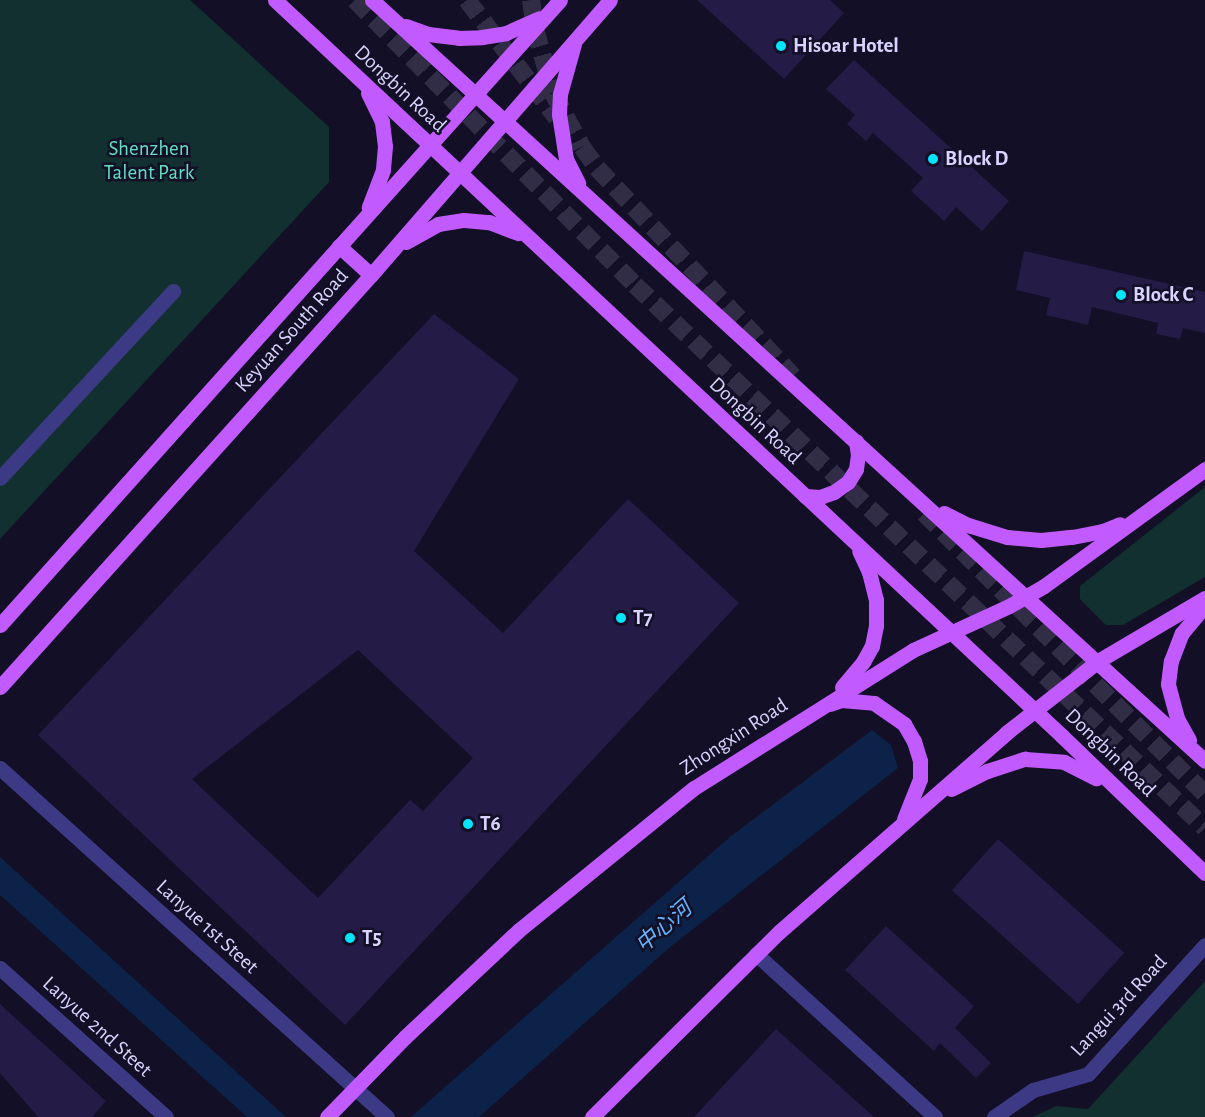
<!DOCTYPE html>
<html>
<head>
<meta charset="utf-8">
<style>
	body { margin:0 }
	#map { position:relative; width:1205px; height:1117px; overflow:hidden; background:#130f26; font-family:"Alegreya Sans","Noto Sans SC",sans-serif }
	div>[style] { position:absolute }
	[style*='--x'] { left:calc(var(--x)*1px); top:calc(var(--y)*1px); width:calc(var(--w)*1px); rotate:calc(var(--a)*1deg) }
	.green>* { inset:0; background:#12302f }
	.water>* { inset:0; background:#0c2248 }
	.building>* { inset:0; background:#241b47; transform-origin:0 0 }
	.highway-tunnel>* { height:18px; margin-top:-9px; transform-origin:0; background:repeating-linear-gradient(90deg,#312d47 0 18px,transparent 0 27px) }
	.minor>* { height:15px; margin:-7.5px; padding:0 7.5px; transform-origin:7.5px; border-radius:7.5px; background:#3d3a85 }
	.major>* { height:15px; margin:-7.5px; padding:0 7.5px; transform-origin:7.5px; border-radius:7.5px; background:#c25bff }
	.dots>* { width:16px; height:16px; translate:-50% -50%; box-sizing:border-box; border:3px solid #130f26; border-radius:50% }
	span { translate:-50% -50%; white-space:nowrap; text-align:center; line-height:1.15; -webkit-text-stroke:5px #130f26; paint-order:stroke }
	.poi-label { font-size:21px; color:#d9d4ff; font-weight:700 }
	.left { translate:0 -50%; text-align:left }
	.street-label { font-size:21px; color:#d9d4ff }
	.park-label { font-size:21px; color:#5fe0c0 }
	.water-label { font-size:22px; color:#62b6ff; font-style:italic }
</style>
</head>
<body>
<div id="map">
	<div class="green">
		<div style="clip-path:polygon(0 0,190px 0,329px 127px,329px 182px,0 539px)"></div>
		<div style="clip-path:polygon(1205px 487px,1205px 577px,1123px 625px,1106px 625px,1080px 599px,1080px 586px)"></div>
		<div style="clip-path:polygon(1205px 981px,1205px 1117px,1033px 1117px,1056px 1106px,1088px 1109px)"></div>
	</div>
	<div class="water">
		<div style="clip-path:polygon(872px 730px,891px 745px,898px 768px,669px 948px,479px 1117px,411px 1117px,731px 836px)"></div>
		<div style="clip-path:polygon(0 857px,286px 1117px,247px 1117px,0 895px)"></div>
	</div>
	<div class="building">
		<div style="clip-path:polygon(697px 0,830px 0,844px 13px,784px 79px)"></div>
		<div style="clip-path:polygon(854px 60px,1009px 201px,982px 231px,956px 207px,944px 221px,911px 191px,923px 178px,873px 133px,866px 141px,847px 124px,855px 115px,826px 89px)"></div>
		<div style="clip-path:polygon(1024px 251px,1205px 292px,1205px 333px,1183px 328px,1180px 339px,1156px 334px,1158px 323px,1092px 307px,1088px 325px,1046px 315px,1050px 298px,1016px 290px)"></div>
		<div style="clip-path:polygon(evenodd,434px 314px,519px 379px,414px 551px,503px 633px,628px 499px,739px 603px,345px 1025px,38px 735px,434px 314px,358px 650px,473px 758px,423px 811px,410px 800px,318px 898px,192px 779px,358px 650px)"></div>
		<div style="left:998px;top:839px;width:170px;height:69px;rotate:42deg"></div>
		<div style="clip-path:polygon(886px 926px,974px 1006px,955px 1028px,991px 1063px,976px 1078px,940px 1043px,934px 1051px,845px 970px)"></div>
		<div style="clip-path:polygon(0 1004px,106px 1101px,92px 1117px,38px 1117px,0 1073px)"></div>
		<div style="clip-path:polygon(776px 1029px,874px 1117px,694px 1117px)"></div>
	</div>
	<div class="highway-tunnel">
		<div style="--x:355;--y:0;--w:400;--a:45.5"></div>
		<div style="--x:635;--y:285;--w:787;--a:43.61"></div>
		<div style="--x:467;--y:0;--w:148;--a:52.7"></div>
		<div style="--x:531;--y:0;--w:29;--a:82"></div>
		<div style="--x:535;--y:29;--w:66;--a:74.3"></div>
		<div style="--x:553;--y:93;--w:61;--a:61.8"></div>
		<div style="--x:582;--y:147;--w:26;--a:54"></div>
		<div style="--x:597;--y:168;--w:286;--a:46.7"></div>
		<div style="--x:924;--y:513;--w:397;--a:45"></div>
	</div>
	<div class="minor">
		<div style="--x:0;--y:478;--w:255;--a:-47.2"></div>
		<div style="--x:0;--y:768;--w:521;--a:42.04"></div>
		<div style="--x:756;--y:954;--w:242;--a:42.3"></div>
		<div style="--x:0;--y:968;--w:223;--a:41.9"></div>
		<div style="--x:994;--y:1117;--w:47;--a:-34.7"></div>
		<div style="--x:1033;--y:1090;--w:57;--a:-16.2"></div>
		<div style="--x:1088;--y:1074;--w:174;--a:-47.8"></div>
	</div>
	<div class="major">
		<div style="--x:275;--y:0;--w:1078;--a:43.08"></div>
		<div style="--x:1062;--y:736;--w:198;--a:43.8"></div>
		<div style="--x:372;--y:0;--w:1128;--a:42.41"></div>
		<div style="--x:406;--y:26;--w:23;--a:20"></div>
		<div style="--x:428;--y:34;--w:31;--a:7"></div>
		<div style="--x:459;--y:38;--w:23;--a:-2"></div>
		<div style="--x:482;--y:37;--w:24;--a:-9"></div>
		<div style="--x:506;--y:33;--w:36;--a:-24"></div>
		<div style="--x:574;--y:44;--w:52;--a:105.6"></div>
		<div style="--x:560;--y:94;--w:20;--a:93"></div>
		<div style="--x:559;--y:114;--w:46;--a:81.2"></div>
		<div style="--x:566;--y:159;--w:27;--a:63"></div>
		<div style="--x:368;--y:93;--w:32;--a:64"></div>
		<div style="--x:382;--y:122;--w:24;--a:83"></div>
		<div style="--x:385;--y:146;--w:24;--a:95"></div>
		<div style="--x:383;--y:170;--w:40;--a:111"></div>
		<div style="--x:406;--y:242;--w:37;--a:-29"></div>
		<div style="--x:438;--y:224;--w:26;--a:-9"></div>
		<div style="--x:464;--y:220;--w:25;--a:5"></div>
		<div style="--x:489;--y:222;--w:31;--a:21"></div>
		<div style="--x:339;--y:246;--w:43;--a:42.2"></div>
		<div style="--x:805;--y:496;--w:15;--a:4"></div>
		<div style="--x:820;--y:497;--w:15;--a:-20"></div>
		<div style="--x:834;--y:492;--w:17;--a:-36"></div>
		<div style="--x:848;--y:482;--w:15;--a:-58"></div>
		<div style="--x:856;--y:469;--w:14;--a:-82"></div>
		<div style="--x:858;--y:455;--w:14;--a:-98"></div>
		<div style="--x:944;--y:513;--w:27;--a:27"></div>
		<div style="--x:968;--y:525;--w:41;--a:17.1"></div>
		<div style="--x:1007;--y:537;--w:34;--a:5"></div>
		<div style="--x:1041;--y:540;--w:31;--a:-6"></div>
		<div style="--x:1072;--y:537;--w:32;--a:-11"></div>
		<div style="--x:1103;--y:531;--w:18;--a:-22"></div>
		<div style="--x:0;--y:625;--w:839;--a:-48.14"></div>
		<div style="--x:0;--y:687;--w:554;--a:-48"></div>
		<div style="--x:371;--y:275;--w:364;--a:-49"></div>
		<div style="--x:842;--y:687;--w:33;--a:-50"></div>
		<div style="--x:863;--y:662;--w:18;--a:-61"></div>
		<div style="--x:872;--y:646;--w:20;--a:-79"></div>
		<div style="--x:876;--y:626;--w:26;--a:-90"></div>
		<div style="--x:876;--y:600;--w:29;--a:-104"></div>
		<div style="--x:869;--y:572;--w:23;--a:-115"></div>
		<div style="--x:830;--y:704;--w:12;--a:-20"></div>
		<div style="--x:841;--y:700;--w:33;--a:5"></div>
		<div style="--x:874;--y:703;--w:37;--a:35"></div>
		<div style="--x:904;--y:724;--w:20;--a:60"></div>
		<div style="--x:914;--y:741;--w:21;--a:73"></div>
		<div style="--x:920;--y:761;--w:18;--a:90"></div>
		<div style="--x:920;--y:779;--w:43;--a:111.8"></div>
		<div style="--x:1189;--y:740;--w:25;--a:-119"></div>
		<div style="--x:1177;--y:718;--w:35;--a:-105"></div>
		<div style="--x:1168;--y:684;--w:23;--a:-83"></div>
		<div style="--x:1171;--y:661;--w:30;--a:-69"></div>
		<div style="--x:1182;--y:633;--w:35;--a:-50"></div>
		<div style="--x:951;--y:789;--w:40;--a:-26.6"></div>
		<div style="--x:987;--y:771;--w:40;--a:-18"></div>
		<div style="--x:1025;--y:759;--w:39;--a:4"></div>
		<div style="--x:1064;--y:762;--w:36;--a:27"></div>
		<div style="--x:327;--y:1117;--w:112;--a:-45.7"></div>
		<div style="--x:405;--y:1037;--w:156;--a:-43.2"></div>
		<div style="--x:519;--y:930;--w:225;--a:-39.1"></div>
		<div style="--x:694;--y:788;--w:259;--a:-32.2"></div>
		<div style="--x:913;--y:650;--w:106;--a:-24.6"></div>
		<div style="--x:1009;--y:606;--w:40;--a:-29.7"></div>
		<div style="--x:1044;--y:586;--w:199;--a:-36"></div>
		<div style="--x:592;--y:1117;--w:263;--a:-44.7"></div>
		<div style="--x:779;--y:932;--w:302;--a:-41.2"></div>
		<div style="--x:1006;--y:733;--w:117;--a:-38"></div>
		<div style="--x:1098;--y:661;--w:124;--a:-30.5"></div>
	</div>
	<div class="dots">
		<div style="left:781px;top:46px;background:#00e5ff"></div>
		<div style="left:933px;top:159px;background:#00e5ff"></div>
		<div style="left:1121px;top:295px;background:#00e5ff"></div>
		<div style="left:621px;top:618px;background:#00e5ff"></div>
		<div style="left:468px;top:824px;background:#00e5ff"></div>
		<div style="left:350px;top:938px;background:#00e5ff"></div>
	</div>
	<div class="poi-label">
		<span class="left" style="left:793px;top:46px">Hisoar Hotel</span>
		<span class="left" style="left:945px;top:159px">Block D</span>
		<span class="left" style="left:1133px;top:295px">Block C</span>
		<span class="left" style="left:633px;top:618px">T7</span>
		<span class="left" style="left:480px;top:824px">T6</span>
		<span class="left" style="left:362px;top:938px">T5</span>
	</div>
	<div class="street-label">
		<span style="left:400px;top:89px;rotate:43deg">Dongbin Road</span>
		<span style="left:292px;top:331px;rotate:-48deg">Keyuan South Road</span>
		<span style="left:755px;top:421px;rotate:43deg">Dongbin Road</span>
		<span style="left:734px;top:737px;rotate:-33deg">Zhongxin Road</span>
		<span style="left:1110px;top:753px;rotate:44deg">Dongbin Road</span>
		<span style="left:207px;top:927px;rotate:42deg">Lanyue 1st Steet</span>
		<span style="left:1119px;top:1006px;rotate:-47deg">Langui 3rd Road</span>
		<span style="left:97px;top:1027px;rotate:42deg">Lanyue 2nd Steet</span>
	</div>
	<div class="park-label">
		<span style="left:149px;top:161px">Shenzhen<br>Talent Park</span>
	</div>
	<div class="water-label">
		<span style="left:664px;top:927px;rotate:-41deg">中心河</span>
	</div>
</div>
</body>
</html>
